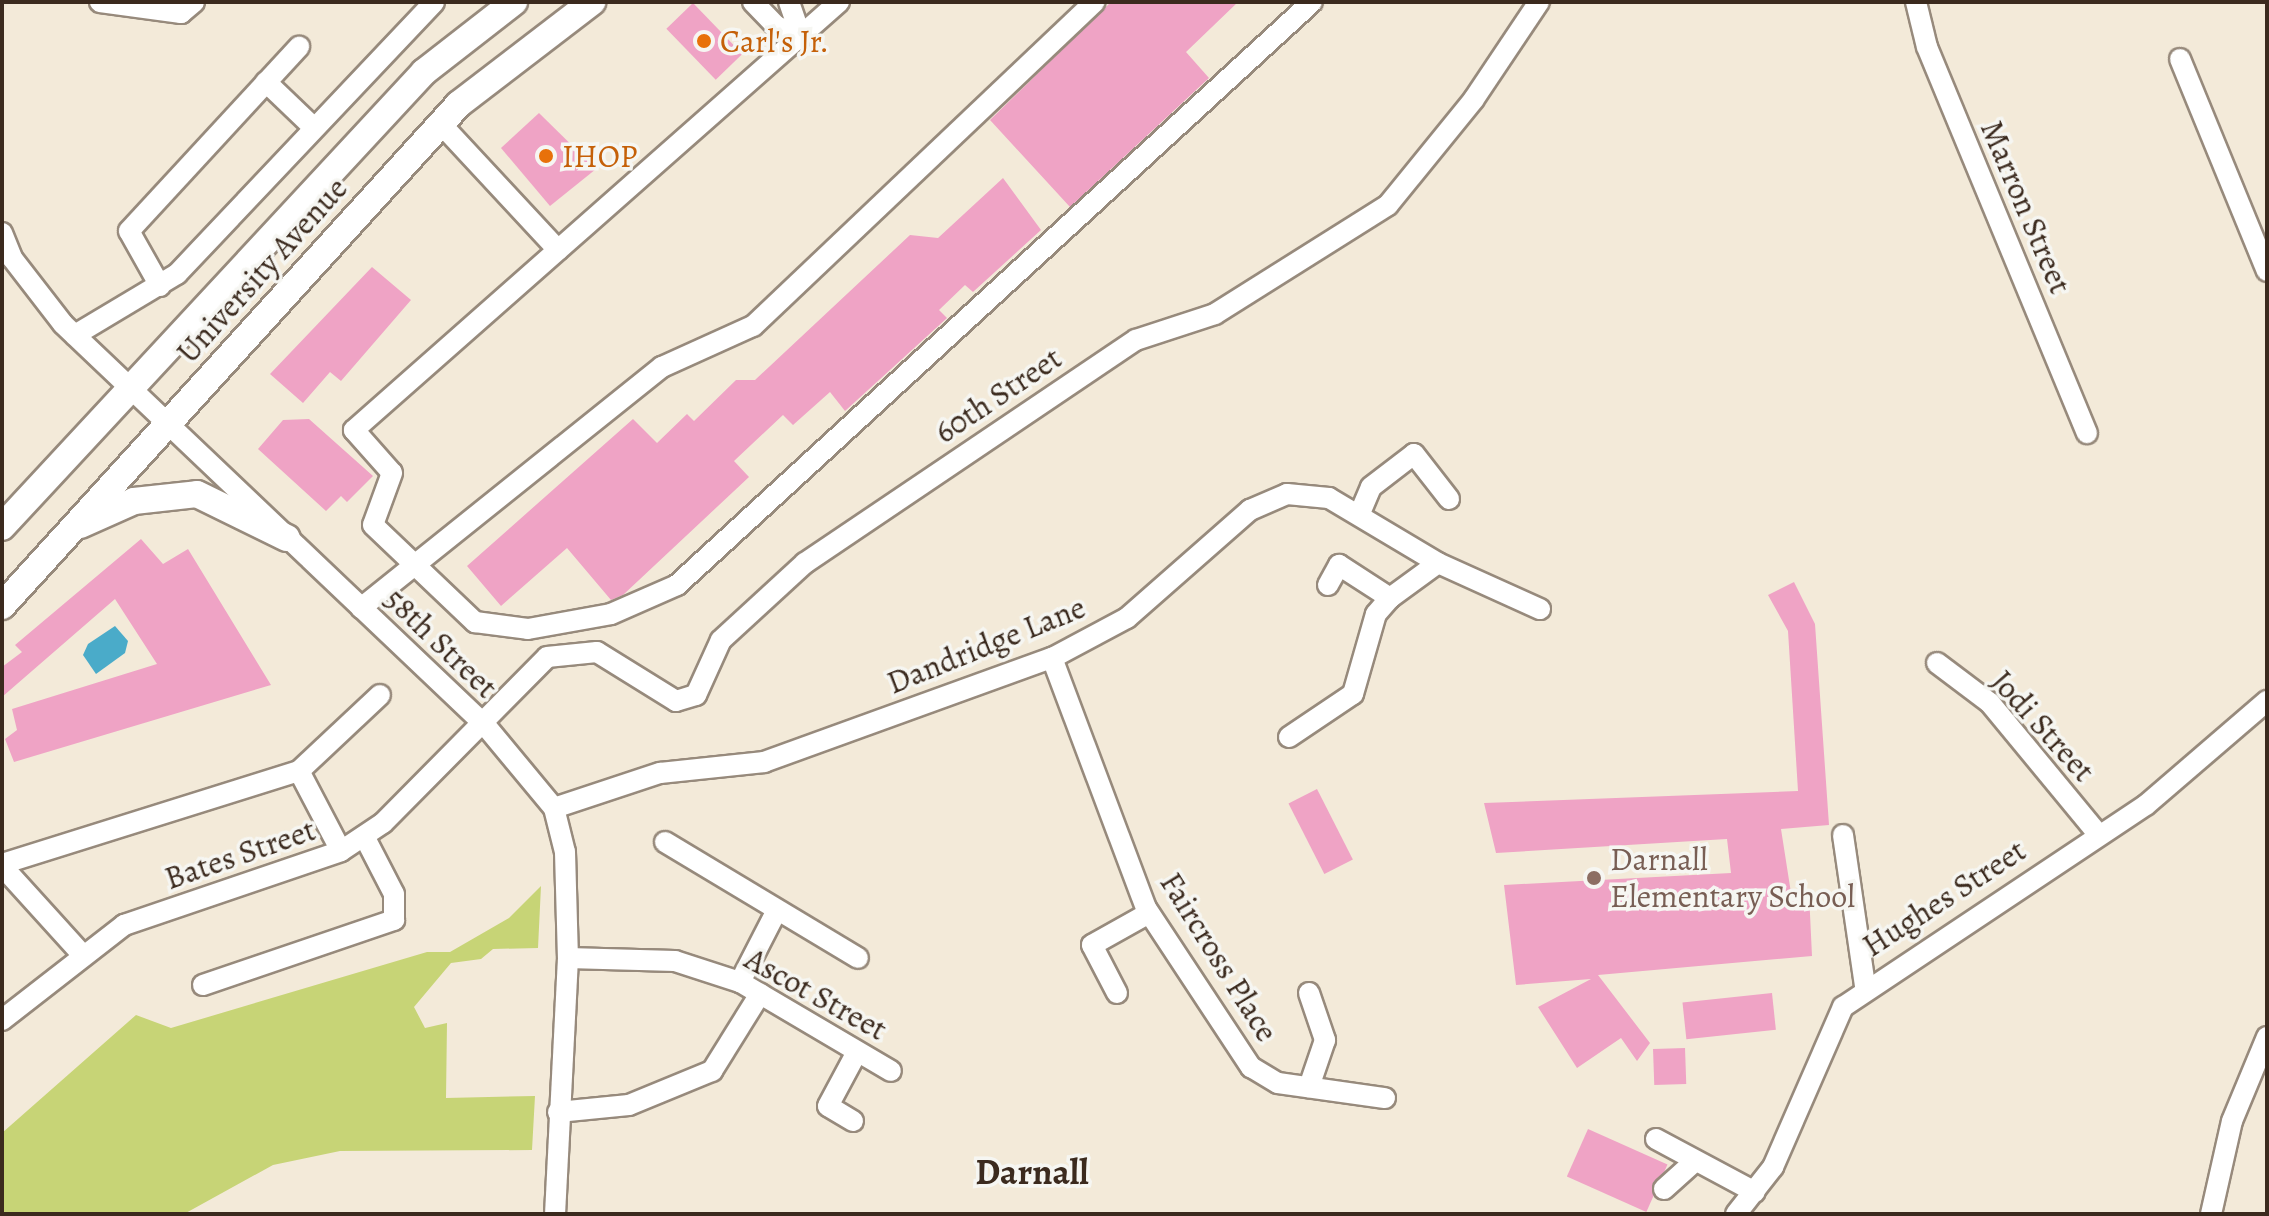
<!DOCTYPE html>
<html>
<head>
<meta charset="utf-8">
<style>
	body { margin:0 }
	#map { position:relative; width:2269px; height:1216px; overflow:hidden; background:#f3ead9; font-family:Alegreya,serif }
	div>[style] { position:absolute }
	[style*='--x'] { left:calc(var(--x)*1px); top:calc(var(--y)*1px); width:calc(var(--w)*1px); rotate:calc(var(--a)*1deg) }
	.green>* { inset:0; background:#c7d476 }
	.water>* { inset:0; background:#4aabc9 }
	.building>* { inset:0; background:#efa3c5; transform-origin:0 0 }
	.roads { filter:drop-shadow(2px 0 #978a7c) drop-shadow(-2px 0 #978a7c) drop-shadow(0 2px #978a7c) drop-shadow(0 -2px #978a7c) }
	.minor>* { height:20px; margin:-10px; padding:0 10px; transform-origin:10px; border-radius:10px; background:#fff }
	.major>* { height:26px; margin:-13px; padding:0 13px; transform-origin:13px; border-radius:13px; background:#fff }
	.dots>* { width:22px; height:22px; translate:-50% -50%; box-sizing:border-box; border:4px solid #f6f6f2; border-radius:50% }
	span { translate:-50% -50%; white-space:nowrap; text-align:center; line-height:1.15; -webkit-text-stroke:7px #f6f6f2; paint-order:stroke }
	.food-label { font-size:32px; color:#c56008 }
	.left { translate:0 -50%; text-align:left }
	.street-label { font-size:32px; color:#3b2a1e }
	.education-label { font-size:32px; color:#785e54 }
	.quarter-label { font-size:36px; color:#3b2a1e; font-weight:700 }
	.frame { position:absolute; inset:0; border:4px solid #3b2a1e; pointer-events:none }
</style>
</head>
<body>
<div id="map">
	<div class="green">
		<div style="clip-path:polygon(541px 886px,538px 948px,493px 949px,481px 959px,451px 963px,414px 1007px,425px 1028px,447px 1023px,446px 1098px,535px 1096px,532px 1150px,340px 1151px,273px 1165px,184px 1214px,2px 1214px,2px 1133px,136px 1015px,171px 1028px,427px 952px,450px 952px,509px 918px)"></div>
	</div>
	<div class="water">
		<div style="clip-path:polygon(115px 626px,128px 641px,125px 653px,96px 674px,83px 655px,88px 644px)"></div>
	</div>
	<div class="building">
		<div style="clip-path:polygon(1111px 2px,1238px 2px,1186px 52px,1209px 78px,1070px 207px,990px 120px)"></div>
		<div style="left:693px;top:3px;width:71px;height:37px;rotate:46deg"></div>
		<div style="clip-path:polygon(539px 113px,596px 169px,550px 206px,501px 148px)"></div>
		<div style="clip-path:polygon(1003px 178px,1041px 230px,973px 292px,965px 285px,939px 310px,947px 318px,845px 411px,830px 392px,793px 425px,783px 415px,734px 461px,749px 477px,623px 595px,611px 600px,567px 548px,501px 606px,467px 566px,633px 419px,657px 443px,687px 414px,694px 421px,736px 380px,755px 380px,910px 235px,938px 238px)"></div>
		<div style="clip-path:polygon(372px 267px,411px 300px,341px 381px,330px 372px,303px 403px,270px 374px)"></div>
		<div style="clip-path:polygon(309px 419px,373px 476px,347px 502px,341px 496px,326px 511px,258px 449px,283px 420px)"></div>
		<div style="clip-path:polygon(141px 539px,163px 564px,188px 549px,271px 685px,14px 762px,5px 739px,17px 730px,12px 709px,157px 664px,115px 599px,2px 697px,2px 667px,22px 652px,15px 645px)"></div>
		<div style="clip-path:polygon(1794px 582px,1815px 624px,1829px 825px,1781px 829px,1791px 893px,1809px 893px,1812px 956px,1598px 975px,1650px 1043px,1637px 1061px,1621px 1038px,1577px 1068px,1538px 1007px,1591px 979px,1516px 985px,1504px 885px,1731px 873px,1727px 839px,1496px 853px,1484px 803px,1798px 791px,1788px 631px,1768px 595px)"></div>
		<div style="left:1317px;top:789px;width:79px;height:32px;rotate:63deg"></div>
		<div style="left:1772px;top:993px;width:37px;height:90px;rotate:84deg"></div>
		<div style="left:1685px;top:1048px;width:36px;height:32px;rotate:88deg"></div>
		<div style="left:1588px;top:1129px;width:87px;height:52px;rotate:24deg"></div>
	</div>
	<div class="roads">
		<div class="minor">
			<div style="--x:100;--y:2;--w:82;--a:7.7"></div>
			<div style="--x:181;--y:13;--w:17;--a:-40"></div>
			<div style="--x:753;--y:2;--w:33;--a:46"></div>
			<div style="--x:776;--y:26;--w:27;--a:24"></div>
			<div style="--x:789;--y:2;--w:37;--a:71"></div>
			<div style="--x:839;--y:2;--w:647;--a:138.57"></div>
			<div style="--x:354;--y:430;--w:57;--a:48.5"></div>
			<div style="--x:392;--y:473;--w:55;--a:110.1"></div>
			<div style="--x:373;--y:525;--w:141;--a:43.6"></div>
			<div style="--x:475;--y:622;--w:53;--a:7.5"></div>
			<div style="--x:528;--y:629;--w:84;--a:-10.2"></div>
			<div style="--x:611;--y:614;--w:72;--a:-23.7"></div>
			<div style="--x:677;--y:585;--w:862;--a:-42.56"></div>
			<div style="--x:1916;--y:2;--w:46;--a:76.3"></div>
			<div style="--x:1927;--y:47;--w:418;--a:67.5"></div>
			<div style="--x:2180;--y:59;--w:229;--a:67.7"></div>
			<div style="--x:266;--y:82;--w:62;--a:43.7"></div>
			<div style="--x:441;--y:124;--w:172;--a:47.1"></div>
			<div style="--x:2;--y:233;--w:27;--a:68"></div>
			<div style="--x:12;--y:258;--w:83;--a:52.3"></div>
			<div style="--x:63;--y:324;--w:582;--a:43.54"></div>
			<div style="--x:485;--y:725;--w:108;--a:50.3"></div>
			<div style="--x:554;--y:808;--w:45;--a:76"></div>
			<div style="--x:565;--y:852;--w:106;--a:88.4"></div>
			<div style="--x:568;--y:958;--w:256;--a:92.9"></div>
			<div style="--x:160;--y:286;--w:63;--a:-119.4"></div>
			<div style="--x:129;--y:231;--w:251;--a:-47.3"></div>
			<div style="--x:75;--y:335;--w:119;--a:-30.9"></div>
			<div style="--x:177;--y:274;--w:374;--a:-46.6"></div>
			<div style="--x:1360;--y:513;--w:28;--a:-67"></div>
			<div style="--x:1371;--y:487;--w:54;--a:-37.5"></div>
			<div style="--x:1414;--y:454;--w:57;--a:52.1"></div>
			<div style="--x:1328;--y:585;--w:23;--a:-61"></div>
			<div style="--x:1339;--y:565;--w:61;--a:32.9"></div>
			<div style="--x:1390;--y:598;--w:59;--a:-36.1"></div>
			<div style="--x:361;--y:608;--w:386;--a:-38.7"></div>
			<div style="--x:662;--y:367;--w:100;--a:-24.3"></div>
			<div style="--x:753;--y:326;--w:471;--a:-43.5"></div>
			<div style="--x:1052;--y:658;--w:267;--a:69.4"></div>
			<div style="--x:1146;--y:908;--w:191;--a:56.6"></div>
			<div style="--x:1251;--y:1067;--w:31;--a:31"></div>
			<div style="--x:1278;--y:1083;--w:108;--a:8"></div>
			<div style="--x:1937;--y:663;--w:66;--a:37"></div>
			<div style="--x:1990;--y:703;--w:170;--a:50.5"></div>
			<div style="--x:1289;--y:737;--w:77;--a:-33.9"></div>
			<div style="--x:1353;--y:694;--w:83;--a:-74"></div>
			<div style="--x:1376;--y:614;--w:21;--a:-49"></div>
			<div style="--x:299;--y:771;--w:111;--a:-43.2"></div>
			<div style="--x:554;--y:808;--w:112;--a:-18.3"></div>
			<div style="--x:660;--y:773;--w:105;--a:-6"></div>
			<div style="--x:764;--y:762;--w:306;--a:-19.9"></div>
			<div style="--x:1052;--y:658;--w:85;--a:-28.1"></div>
			<div style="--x:1127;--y:618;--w:164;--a:-41.3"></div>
			<div style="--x:1250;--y:510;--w:40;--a:-23.4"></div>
			<div style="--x:1287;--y:494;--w:42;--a:5.4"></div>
			<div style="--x:1329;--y:498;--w:127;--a:30.8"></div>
			<div style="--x:1438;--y:563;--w:112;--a:24.3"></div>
			<div style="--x:1843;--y:835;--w:153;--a:81.7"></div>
			<div style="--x:665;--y:842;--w:225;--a:31"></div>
			<div style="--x:2;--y:864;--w:311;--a:-17.4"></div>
			<div style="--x:299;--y:771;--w:90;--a:62.3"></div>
			<div style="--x:2;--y:866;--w:116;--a:47.8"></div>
			<div style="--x:568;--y:958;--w:107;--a:1.6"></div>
			<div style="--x:675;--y:961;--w:68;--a:17.9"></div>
			<div style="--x:740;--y:982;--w:175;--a:30.5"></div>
			<div style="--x:740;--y:982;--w:81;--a:-62.8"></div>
			<div style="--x:203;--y:985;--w:202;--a:-18.8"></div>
			<div style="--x:394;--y:920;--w:26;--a:-90"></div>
			<div style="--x:394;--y:894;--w:65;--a:-117.3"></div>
			<div style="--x:1117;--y:993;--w:54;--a:-117.5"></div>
			<div style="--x:1092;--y:945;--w:65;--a:-29.3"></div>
			<div style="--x:1309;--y:993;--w:50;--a:71.2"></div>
			<div style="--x:1325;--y:1040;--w:50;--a:108.8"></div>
			<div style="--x:2;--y:1020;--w:155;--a:-37.9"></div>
			<div style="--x:124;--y:925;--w:229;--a:-18.8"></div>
			<div style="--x:341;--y:851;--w:50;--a:-33.7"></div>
			<div style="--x:383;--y:823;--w:233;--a:-45.3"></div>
			<div style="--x:547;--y:657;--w:50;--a:-5.7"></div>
			<div style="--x:597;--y:652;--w:93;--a:31.8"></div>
			<div style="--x:676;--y:701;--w:21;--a:-17"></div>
			<div style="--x:696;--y:695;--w:60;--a:-65.6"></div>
			<div style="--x:721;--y:640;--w:114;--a:-42.5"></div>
			<div style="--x:805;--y:563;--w:399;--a:-34"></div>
			<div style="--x:1136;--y:340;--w:83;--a:-18.2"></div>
			<div style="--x:1215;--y:314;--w:204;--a:-32.2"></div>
			<div style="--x:1388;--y:205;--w:136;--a:-50.9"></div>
			<div style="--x:1474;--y:99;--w:117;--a:-56.2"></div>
			<div style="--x:558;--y:1112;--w:71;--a:-5.6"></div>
			<div style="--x:629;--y:1105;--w:90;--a:-22.3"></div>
			<div style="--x:712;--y:1071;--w:91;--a:-58.1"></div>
			<div style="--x:853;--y:1121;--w:29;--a:-149"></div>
			<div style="--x:828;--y:1106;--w:61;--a:-61.8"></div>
			<div style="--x:1656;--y:1139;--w:112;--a:28.2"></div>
			<div style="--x:1664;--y:1189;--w:40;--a:-42"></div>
			<div style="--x:1736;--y:1214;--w:60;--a:-51.8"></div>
			<div style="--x:1773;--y:1167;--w:175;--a:-66.4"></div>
			<div style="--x:1843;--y:1007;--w:364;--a:-33.7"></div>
			<div style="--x:2146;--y:805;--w:160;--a:-40.7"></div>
			<div style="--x:2211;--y:1214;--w:95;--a:-77.3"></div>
			<div style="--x:2232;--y:1121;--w:91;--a:-67.4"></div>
		</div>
		<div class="major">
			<div style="--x:80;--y:525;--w:59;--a:-24"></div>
			<div style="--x:134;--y:501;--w:63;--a:-6.3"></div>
			<div style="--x:197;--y:494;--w:100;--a:26.1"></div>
			<div style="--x:2;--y:527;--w:621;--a:-47.15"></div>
			<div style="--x:424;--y:72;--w:114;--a:-37.9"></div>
			<div style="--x:2;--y:606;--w:679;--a:-47.69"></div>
			<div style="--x:459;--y:104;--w:168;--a:-37.5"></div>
		</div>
	</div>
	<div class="dots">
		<div style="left:704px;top:41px;background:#e8710a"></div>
		<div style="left:546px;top:156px;background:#e8710a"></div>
		<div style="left:1594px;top:878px;background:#8d6e63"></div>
	</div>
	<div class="food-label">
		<span class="left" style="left:720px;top:41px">Carl's Jr.</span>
		<span class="left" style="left:562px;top:156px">IHOP</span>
	</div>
	<div class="street-label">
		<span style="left:2026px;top:207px;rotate:67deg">Marron Street</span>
		<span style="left:262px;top:270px;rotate:-48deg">University Avenue</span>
		<span style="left:998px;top:395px;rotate:-34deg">60th Street</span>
		<span style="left:441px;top:643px;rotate:44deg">58th Street</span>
		<span style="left:986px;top:645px;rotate:-22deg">Dandridge Lane</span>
		<span style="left:2043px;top:726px;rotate:48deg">Jodi Street</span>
		<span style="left:240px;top:854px;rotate:-19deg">Bates Street</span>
		<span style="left:1944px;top:898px;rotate:-33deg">Hughes Street</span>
		<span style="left:1219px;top:957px;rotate:58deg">Faircross Place</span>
		<span style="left:816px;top:994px;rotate:29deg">Ascot Street</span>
	</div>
	<div class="education-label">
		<span class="left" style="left:1610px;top:878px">Darnall<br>Elementary School</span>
	</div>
	<div class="quarter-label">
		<span style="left:1032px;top:1172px">Darnall</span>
	</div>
	<div class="frame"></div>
</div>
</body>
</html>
